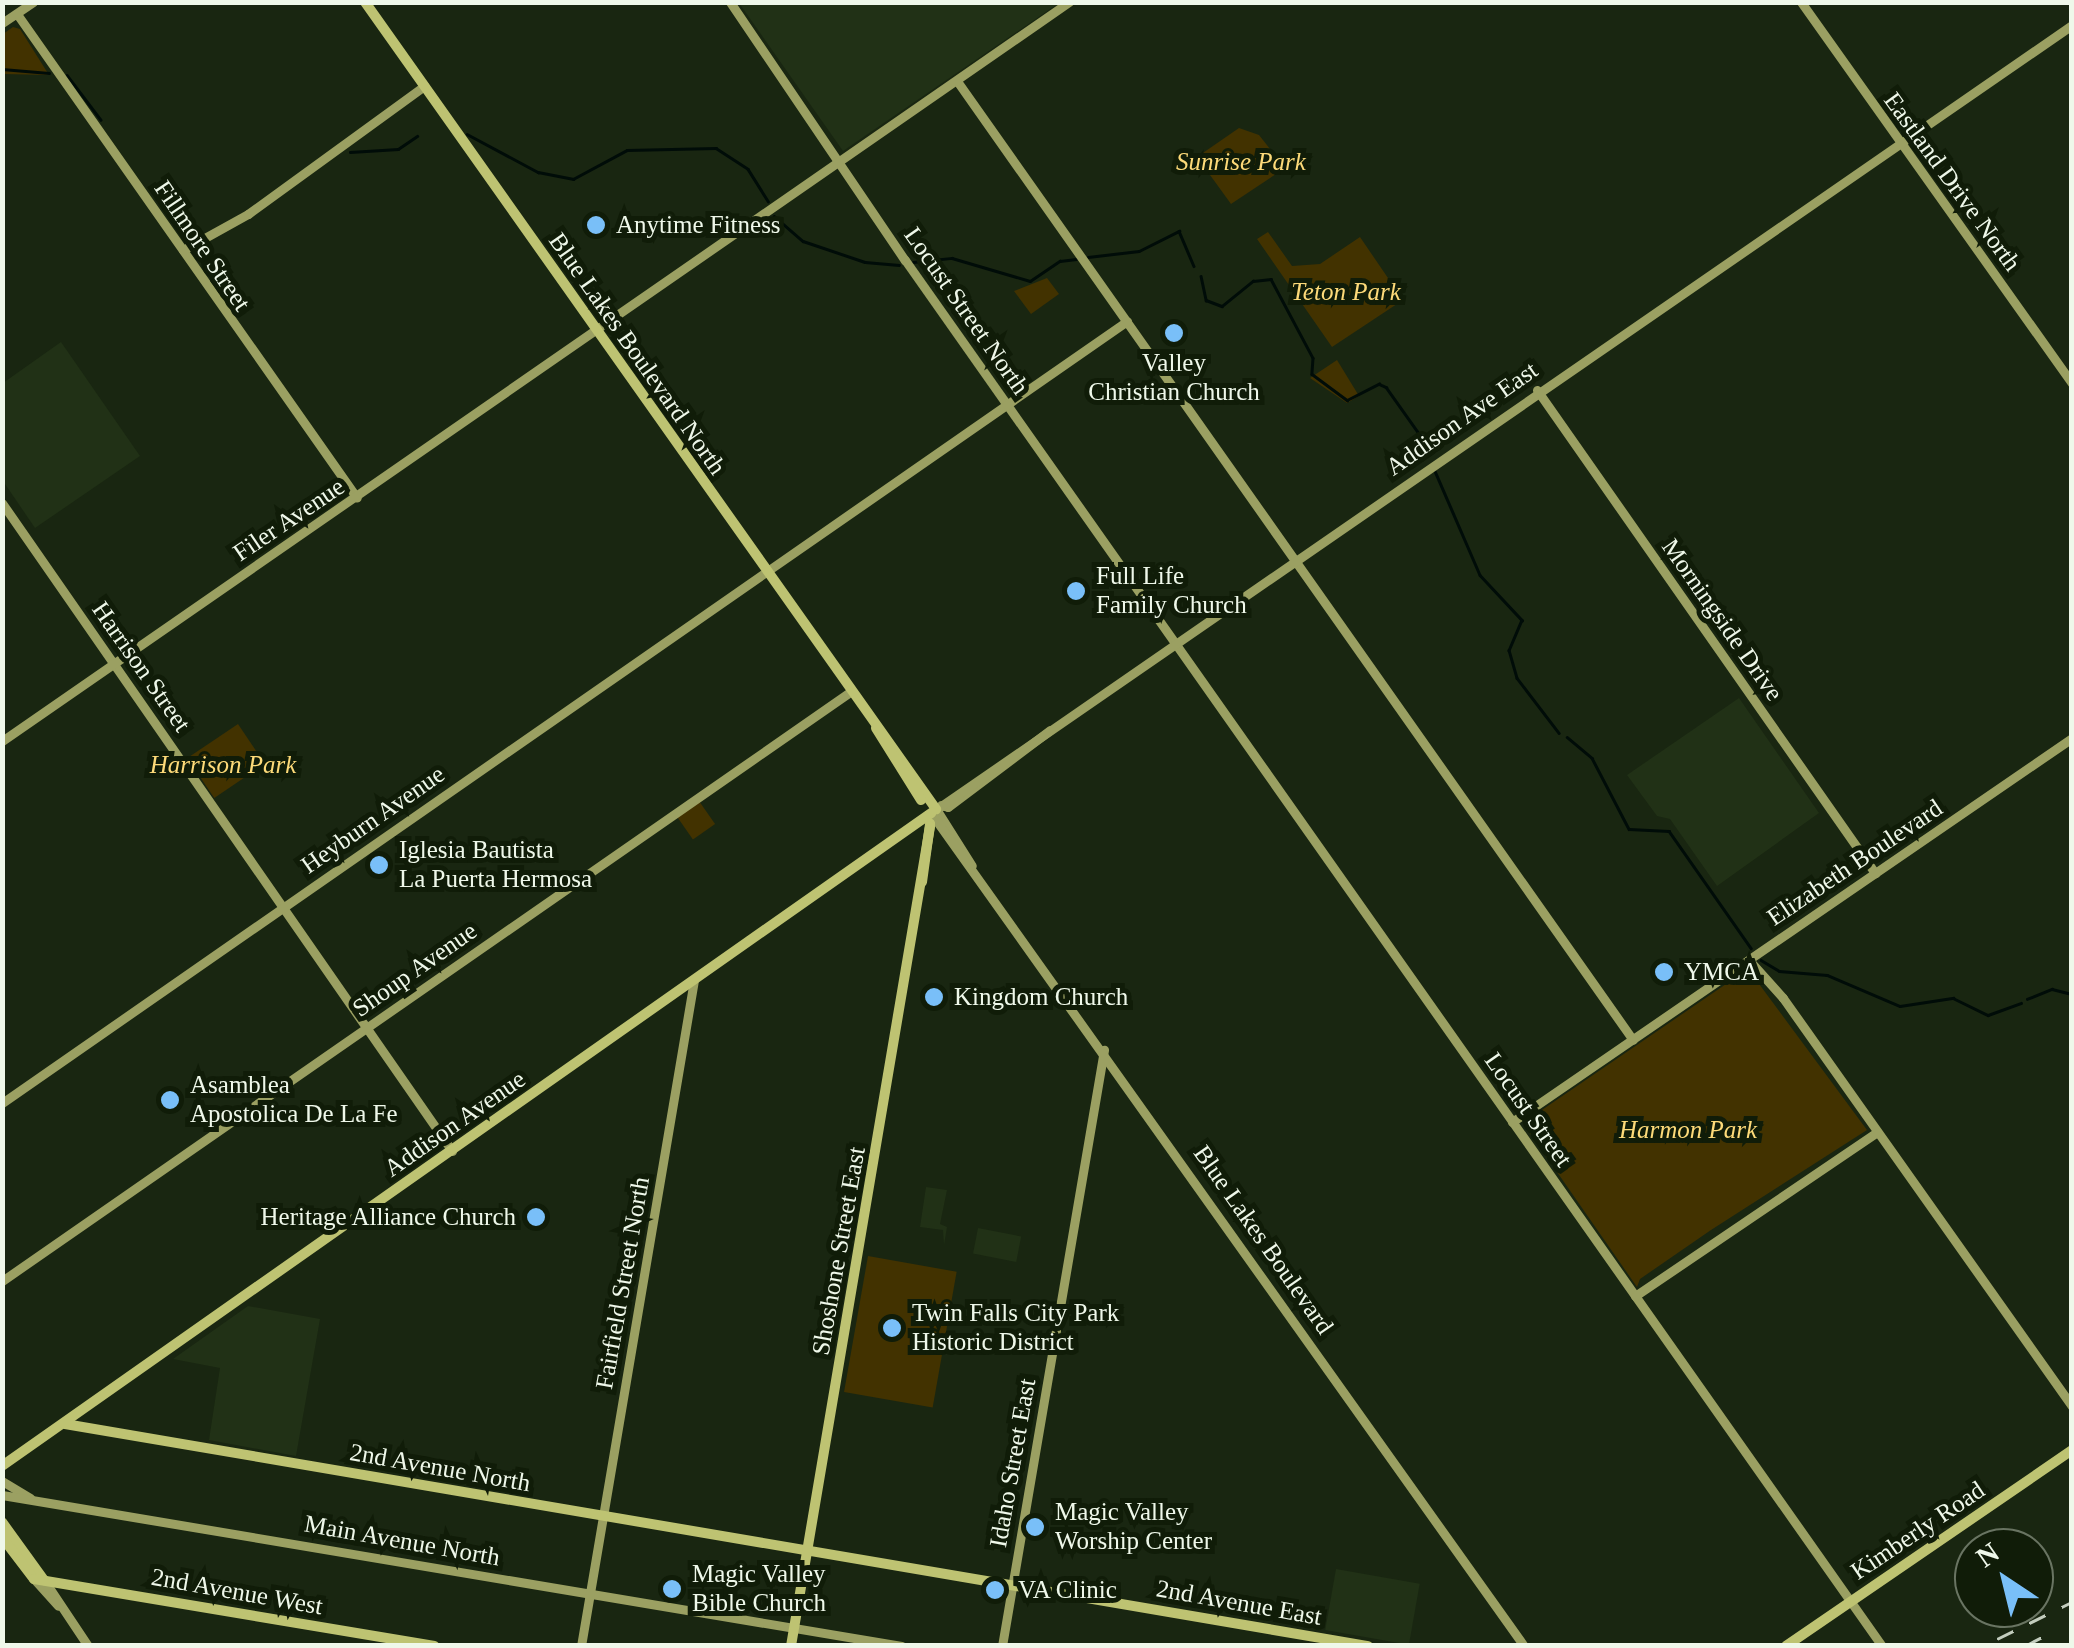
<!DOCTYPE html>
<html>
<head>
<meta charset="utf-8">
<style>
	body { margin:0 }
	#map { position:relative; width:2074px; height:1648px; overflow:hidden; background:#192611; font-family:Georgia,serif }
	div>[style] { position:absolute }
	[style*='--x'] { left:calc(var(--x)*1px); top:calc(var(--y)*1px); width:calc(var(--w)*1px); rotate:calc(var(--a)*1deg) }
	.built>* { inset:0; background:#213116; transform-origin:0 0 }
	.green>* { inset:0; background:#423200; transform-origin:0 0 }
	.stream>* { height:2.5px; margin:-1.25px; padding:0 1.25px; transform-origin:1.25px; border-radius:1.25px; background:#000c08 }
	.secondary>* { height:9px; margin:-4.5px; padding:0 4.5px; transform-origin:4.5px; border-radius:4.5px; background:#9ba062 }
	.primary>* { height:10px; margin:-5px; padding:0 5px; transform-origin:5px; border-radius:5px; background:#bec372 }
	.rail>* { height:2.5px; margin-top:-1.25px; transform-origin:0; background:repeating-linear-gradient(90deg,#c3cdbe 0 18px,transparent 0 36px) }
	.dots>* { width:28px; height:28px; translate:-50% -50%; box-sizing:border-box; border:5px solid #101c08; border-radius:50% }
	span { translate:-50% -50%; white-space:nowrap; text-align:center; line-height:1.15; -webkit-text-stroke:10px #101c08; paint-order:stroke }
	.park-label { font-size:25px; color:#fdda79; font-style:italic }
	.street-label { font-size:25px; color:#eff8ea }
	.poi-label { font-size:25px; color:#eff8ea }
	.left { translate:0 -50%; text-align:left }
	.right { translate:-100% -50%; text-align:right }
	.frame { position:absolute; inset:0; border:5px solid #eff8ea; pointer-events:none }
	.north { position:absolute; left:1954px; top:1528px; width:100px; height:100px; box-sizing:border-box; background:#101c08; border:2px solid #697462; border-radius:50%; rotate:325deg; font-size:28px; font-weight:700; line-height:40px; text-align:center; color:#eff8ea }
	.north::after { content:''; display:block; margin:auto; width:35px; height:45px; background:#79bff8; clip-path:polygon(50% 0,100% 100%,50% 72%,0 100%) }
</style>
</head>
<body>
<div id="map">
	<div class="built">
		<div style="clip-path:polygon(739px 3px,1059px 3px,843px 151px)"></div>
		<div style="clip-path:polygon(61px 342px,140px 456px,35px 528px,3px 481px,3px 383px)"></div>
		<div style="clip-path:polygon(1739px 698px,1819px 813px,1717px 886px,1670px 819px,1657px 816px,1627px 775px)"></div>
		<div style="clip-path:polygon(926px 1187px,947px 1190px,940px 1224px,947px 1227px,944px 1245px,943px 1230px,920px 1227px)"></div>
		<div style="left:978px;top:1228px;width:44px;height:26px;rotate:11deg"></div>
		<div style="clip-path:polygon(248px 1306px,320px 1319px,296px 1456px,209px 1440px,220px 1368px,173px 1359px)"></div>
		<div style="left:1336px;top:1569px;width:85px;height:62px;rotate:10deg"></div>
	</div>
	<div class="green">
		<div style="clip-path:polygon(13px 27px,20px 29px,49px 75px,3px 74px,3px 34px)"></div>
		<div style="clip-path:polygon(1239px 128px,1259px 135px,1285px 168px,1231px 204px,1197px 157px)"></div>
		<div style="clip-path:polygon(1268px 232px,1292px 266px,1320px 264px,1360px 237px,1403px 300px,1332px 347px,1257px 239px)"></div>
		<div style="clip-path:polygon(1047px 278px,1059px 294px,1031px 314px,1014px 291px)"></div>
		<div style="clip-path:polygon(1337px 360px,1359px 396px,1347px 403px,1310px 378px)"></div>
		<div style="left:238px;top:724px;width:48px;height:61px;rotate:56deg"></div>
		<div style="left:699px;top:801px;width:28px;height:27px;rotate:55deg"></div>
		<div style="clip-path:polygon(1748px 969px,1867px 1130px,1711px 1230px,1640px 1279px,1637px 1287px,1523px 1123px)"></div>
		<div style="left:868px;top:1256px;width:90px;height:138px;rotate:10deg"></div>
	</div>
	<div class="stream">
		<div style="--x:2;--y:69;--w:47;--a:4.9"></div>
		<div style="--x:67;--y:75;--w:56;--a:52.9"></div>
		<div style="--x:467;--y:134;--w:81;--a:28.2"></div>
		<div style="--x:538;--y:172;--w:36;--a:11"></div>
		<div style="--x:573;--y:179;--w:61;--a:-28.2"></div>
		<div style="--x:627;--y:150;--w:89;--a:-1.3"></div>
		<div style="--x:716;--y:148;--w:38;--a:33"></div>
		<div style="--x:748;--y:169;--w:38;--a:58"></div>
		<div style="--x:350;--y:152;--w:48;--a:-3.6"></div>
		<div style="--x:398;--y:149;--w:23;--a:-34"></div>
		<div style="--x:774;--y:216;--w:38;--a:41"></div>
		<div style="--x:803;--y:241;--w:65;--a:18.7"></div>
		<div style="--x:865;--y:262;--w:34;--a:5"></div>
		<div style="--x:1088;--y:257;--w:51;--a:-6.7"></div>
		<div style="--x:1139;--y:251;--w:45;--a:-26.6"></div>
		<div style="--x:1179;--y:231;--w:38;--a:67"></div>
		<div style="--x:913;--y:262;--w:39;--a:-6"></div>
		<div style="--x:952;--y:258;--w:81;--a:16.4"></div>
		<div style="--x:1030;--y:281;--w:36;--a:-34"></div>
		<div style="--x:1060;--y:261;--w:16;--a:-7"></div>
		<div style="--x:1201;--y:276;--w:25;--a:78"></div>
		<div style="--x:1206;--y:300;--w:17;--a:21"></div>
		<div style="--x:1222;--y:306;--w:40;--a:-39"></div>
		<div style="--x:1253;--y:281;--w:18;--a:-6"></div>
		<div style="--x:1271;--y:279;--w:89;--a:62"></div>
		<div style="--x:1313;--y:358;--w:16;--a:94"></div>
		<div style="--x:1312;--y:374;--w:44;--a:36.6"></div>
		<div style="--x:1347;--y:400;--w:36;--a:-27"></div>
		<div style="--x:1379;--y:384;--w:8;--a:23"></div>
		<div style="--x:1386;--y:387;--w:67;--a:54.7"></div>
		<div style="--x:1435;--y:471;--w:113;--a:66.6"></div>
		<div style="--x:1480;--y:575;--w:62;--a:47"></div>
		<div style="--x:1522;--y:620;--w:33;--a:113"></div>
		<div style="--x:1509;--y:650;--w:29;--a:74"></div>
		<div style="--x:1517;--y:678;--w:69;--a:52.6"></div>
		<div style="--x:1567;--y:737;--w:33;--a:40"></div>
		<div style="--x:1592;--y:758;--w:80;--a:62.5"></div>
		<div style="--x:1629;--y:829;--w:40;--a:2.9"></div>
		<div style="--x:1669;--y:831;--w:143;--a:55"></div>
		<div style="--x:1761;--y:960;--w:21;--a:31"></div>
		<div style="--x:1779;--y:971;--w:48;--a:4.8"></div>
		<div style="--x:1827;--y:975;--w:79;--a:23"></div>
		<div style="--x:1900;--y:1006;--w:54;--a:-8.6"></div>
		<div style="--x:1953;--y:998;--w:39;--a:26"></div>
		<div style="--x:1988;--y:1015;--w:35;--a:-20"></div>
		<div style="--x:2027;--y:999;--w:27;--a:-22"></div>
		<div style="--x:2052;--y:989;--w:21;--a:14"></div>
	</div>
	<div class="secondary">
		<div style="--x:730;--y:2;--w:312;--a:55.9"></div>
		<div style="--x:905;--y:260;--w:1696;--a:54.82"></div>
		<div style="--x:1801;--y:2;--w:468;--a:54.6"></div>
		<div style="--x:17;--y:14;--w:591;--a:54.91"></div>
		<div style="--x:2;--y:23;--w:37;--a:-34"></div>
		<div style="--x:957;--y:81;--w:1173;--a:54.82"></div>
		<div style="--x:183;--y:250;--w:74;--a:-29"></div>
		<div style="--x:248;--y:214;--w:218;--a:-36"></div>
		<div style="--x:1537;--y:390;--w:590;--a:55.02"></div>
		<div style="--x:2;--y:503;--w:789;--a:55.22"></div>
		<div style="--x:2;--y:741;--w:1298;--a:-34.71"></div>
		<div style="--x:941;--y:805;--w:7;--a:16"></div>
		<div style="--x:948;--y:807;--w:128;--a:-37"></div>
		<div style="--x:936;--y:809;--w:67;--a:57.7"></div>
		<div style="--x:1749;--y:960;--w:51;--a:48.2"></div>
		<div style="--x:1783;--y:998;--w:500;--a:54.7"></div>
		<div style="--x:2;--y:1103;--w:1370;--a:-34.8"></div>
		<div style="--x:1512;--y:1122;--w:679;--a:-34.44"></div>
		<div style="--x:2;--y:1281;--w:1032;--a:-34.78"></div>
		<div style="--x:1635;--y:1296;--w:292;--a:-34.1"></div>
		<div style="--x:2;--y:1481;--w:33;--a:31"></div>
		<div style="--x:2;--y:1495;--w:912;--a:9.53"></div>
		<div style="--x:34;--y:1579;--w:36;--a:48"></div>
		<div style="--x:44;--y:1580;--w:79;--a:56.3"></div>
		<div style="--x:581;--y:1646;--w:676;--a:-80.37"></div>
		<div style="--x:1002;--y:1646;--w:605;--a:-80.29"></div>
		<div style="--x:1524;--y:1646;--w:1023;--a:-125.45"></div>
		<div style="--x:931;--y:813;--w:1387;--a:-34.63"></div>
	</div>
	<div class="primary">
		<div style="--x:365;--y:2;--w:989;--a:54.72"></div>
		<div style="--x:876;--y:728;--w:85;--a:58"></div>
		<div style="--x:922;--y:882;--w:59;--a:-82.1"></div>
		<div style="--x:65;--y:1424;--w:1322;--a:9.67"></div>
		<div style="--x:2;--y:1466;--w:1136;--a:-35.1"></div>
		<div style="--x:2;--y:1522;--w:72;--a:54.1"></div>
		<div style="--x:2;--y:1537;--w:53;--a:52.7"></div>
		<div style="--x:34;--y:1579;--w:406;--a:9.5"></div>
		<div style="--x:791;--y:1646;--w:831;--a:-80.37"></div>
		<div style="--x:1786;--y:1646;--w:347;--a:-34.4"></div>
	</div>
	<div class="rail">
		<div style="--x:1997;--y:1639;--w:84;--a:-26.3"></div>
		<div style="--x:2025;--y:1646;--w:19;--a:-28"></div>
	</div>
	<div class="dots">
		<div style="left:596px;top:225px;background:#79bff8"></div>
		<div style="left:1174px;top:333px;background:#79bff8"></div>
		<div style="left:1076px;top:591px;background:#79bff8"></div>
		<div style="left:379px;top:865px;background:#79bff8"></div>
		<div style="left:1664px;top:972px;background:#79bff8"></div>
		<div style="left:934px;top:997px;background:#79bff8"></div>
		<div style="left:170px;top:1100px;background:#79bff8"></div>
		<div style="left:536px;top:1217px;background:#79bff8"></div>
		<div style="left:892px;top:1328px;background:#79bff8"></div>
		<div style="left:1035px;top:1527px;background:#79bff8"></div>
		<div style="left:672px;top:1589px;background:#79bff8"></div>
		<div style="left:995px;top:1590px;background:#79bff8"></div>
	</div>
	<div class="park-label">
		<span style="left:1241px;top:162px">Sunrise Park</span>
		<span style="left:1346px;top:292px">Teton Park</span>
		<span style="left:223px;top:765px">Harrison Park</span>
		<span style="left:1688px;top:1130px">Harmon Park</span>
	</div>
	<div class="street-label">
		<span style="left:1952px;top:182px;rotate:54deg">Eastland Drive North</span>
		<span style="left:202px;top:246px;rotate:56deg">Fillmore Street</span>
		<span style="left:966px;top:311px;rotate:55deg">Locust Street North</span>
		<span style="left:637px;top:354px;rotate:55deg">Blue Lakes Boulevard North</span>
		<span style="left:1462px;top:419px;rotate:-35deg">Addison Ave East</span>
		<span style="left:289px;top:520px;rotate:-34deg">Filer Avenue</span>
		<span style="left:1722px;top:620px;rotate:55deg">Morningside Drive</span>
		<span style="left:141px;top:667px;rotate:55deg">Harrison Street</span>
		<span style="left:373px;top:820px;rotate:-35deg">Heyburn Avenue</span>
		<span style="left:1855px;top:863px;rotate:-34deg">Elizabeth Boulevard</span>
		<span style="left:415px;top:970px;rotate:-35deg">Shoup Avenue</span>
		<span style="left:1528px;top:1110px;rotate:55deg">Locust Street</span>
		<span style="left:455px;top:1124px;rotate:-35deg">Addison Avenue</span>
		<span style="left:1263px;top:1240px;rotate:55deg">Blue Lakes Boulevard</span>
		<span style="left:839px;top:1251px;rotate:-80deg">Shoshone Street East</span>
		<span style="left:623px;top:1283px;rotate:-80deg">Fairfield Street North</span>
		<span style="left:1013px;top:1463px;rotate:-80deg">Idaho Street East</span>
		<span style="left:440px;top:1468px;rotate:10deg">2nd Avenue North</span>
		<span style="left:1918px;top:1531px;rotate:-34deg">Kimberly Road</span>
		<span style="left:402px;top:1541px;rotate:10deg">Main Avenue North</span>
		<span style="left:237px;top:1592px;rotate:10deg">2nd Avenue West</span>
		<span style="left:1239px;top:1603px;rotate:10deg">2nd Avenue East</span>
	</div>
	<div class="poi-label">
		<span class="left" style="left:616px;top:225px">Anytime Fitness</span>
		<span style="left:1174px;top:378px">Valley<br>Christian Church</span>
		<span class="left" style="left:1096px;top:591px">Full Life<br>Family Church</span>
		<span class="left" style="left:399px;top:865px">Iglesia Bautista<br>La Puerta Hermosa</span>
		<span class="left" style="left:1684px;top:972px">YMCA</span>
		<span class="left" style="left:954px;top:997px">Kingdom Church</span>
		<span class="left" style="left:190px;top:1100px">Asamblea<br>Apostolica De La Fe</span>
		<span class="right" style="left:516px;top:1217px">Heritage Alliance Church</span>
		<span class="left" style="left:912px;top:1328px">Twin Falls City Park<br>Historic District</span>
		<span class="left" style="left:1055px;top:1527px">Magic Valley<br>Worship Center</span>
		<span class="left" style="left:692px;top:1589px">Magic Valley<br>Bible Church</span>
		<span class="left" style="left:1018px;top:1590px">VA Clinic</span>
	</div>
	<div class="frame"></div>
	<div class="north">N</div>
</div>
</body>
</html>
